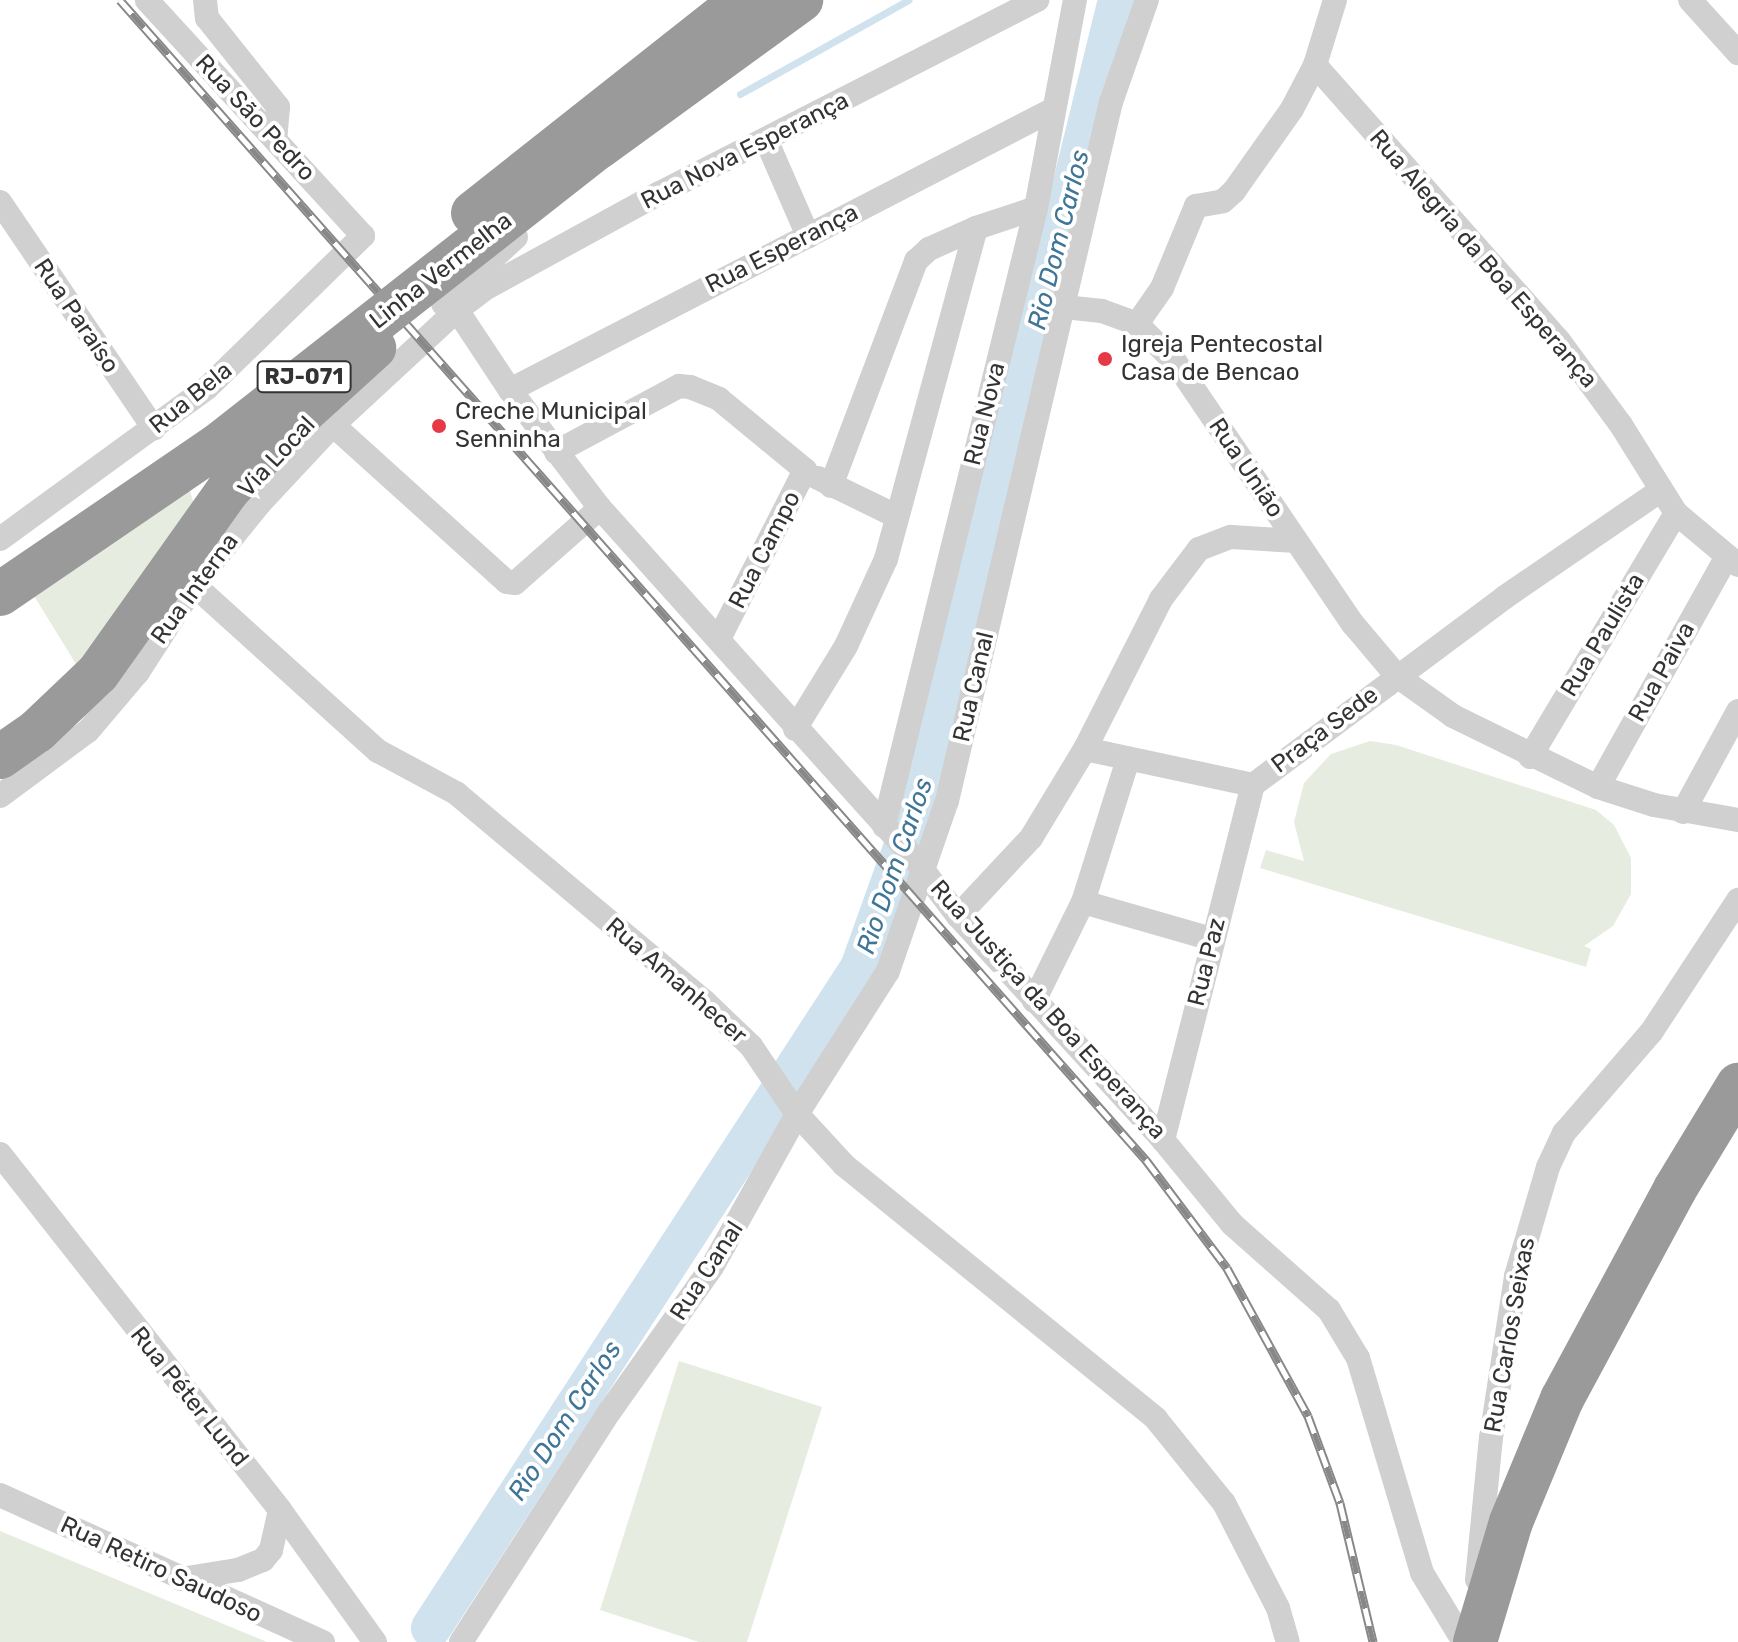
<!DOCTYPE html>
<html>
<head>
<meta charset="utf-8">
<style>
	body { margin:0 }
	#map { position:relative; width:1738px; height:1642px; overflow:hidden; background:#fff; font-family:Rubik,sans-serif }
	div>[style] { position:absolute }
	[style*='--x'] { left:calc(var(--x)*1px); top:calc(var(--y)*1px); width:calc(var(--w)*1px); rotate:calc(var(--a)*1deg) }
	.green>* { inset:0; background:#e6ecdf }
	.stream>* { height:7px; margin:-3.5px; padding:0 3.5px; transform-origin:3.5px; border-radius:3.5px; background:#cfe2ee }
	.river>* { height:40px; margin:-20px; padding:0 20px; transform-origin:20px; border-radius:20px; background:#cfe2ee }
	.street>* { height:24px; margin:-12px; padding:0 12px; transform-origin:12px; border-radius:12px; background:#d0d0d0 }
	.highway>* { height:44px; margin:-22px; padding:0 22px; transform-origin:22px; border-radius:22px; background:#9a9a9a }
	.rail>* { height:9px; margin-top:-4.5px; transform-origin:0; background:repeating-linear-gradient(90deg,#fff 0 18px,#888 0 36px); box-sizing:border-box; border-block:2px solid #888 }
	.highway-bridge>* { height:44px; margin:-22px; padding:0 22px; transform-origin:22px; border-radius:22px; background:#9a9a9a }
	.dots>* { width:22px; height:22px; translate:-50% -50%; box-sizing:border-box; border:4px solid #fff; border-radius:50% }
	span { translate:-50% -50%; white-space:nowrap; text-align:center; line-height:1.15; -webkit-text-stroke:8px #fff; paint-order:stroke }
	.shield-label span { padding:2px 6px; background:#fff; border:2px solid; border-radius:6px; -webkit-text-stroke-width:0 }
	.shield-label { font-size:22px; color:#333; font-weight:700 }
	.street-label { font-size:24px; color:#333 }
	.poi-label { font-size:24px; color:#333 }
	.left { translate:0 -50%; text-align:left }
	.water-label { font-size:26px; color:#3f7597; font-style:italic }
</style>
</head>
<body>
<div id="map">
	<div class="green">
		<div style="clip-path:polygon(189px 488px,194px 504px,79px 669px,31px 591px)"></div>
		<div style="clip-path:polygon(1370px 741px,1396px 745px,1596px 810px,1614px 825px,1631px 858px,1631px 894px,1613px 926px,1584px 946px,1591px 949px,1586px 967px,1260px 868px,1266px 850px,1304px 861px,1294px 822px,1304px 783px,1331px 754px)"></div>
		<div style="clip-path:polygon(679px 1361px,822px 1407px,747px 1642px,699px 1642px,600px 1610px)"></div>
		<div style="clip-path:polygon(0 1531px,267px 1642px,0 1642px)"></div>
	</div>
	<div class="stream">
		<div style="--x:740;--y:94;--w:193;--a:-29.2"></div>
	</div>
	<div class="river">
		<div style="--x:431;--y:1628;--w:787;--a:-56.98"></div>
		<div style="--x:860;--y:968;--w:187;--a:-70.3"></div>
		<div style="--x:923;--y:792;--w:816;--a:-76.17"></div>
	</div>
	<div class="street">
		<div style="--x:205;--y:0;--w:18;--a:84"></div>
		<div style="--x:207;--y:18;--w:114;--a:51.4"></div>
		<div style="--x:278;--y:107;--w:33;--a:95"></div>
		<div style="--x:1690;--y:0;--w:72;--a:47.8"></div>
		<div style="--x:1315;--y:65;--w:370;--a:48.5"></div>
		<div style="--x:1560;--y:342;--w:103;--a:53.7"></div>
		<div style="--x:1621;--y:425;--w:104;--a:58"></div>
		<div style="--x:1676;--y:513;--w:81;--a:40"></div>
		<div style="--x:767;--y:142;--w:103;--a:66.4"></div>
		<div style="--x:0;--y:202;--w:274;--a:55.8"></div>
		<div style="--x:443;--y:304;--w:99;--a:-42.5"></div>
		<div style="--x:1064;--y:307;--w:38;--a:6"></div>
		<div style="--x:1102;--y:311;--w:37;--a:20"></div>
		<div style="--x:1137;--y:324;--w:55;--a:45"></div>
		<div style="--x:1176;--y:363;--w:315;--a:55.9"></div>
		<div style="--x:1353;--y:624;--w:68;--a:49.8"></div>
		<div style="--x:1397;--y:676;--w:69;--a:35.5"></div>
		<div style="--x:1453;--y:716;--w:161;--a:26.1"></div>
		<div style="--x:1598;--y:787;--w:59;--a:17.8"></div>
		<div style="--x:1654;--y:805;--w:85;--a:10.1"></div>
		<div style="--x:457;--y:310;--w:96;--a:56.5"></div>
		<div style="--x:510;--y:390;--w:148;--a:52.7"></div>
		<div style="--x:600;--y:508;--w:470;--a:48.1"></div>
		<div style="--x:914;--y:858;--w:73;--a:52.8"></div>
		<div style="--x:958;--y:916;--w:304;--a:47.5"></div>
		<div style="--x:1163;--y:1140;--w:109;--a:50.6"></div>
		<div style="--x:1232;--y:1224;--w:130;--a:41.6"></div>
		<div style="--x:1329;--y:1310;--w:56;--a:58.9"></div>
		<div style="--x:1358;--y:1358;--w:224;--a:73.4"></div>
		<div style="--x:1422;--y:1573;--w:81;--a:58.7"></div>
		<div style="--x:1137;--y:324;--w:44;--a:-55.2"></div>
		<div style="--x:1162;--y:288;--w:89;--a:-67.5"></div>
		<div style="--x:1196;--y:206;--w:27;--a:-10"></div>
		<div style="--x:1223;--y:201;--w:15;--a:-42"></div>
		<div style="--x:1234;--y:191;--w:100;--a:-54.7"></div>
		<div style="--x:1292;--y:109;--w:50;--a:-62.4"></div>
		<div style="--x:1315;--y:65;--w:68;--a:-72.9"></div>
		<div style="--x:510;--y:390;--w:612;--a:-27.32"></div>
		<div style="--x:333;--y:425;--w:234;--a:42.1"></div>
		<div style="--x:507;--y:582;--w:8;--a:7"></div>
		<div style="--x:515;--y:583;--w:113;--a:-41.4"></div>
		<div style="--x:556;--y:452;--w:140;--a:-28.2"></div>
		<div style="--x:679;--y:386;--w:11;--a:5"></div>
		<div style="--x:690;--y:387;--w:31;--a:22"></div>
		<div style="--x:719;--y:399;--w:112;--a:39.5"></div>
		<div style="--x:805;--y:470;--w:190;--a:117"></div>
		<div style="--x:818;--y:478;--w:87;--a:26"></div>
		<div style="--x:831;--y:486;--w:241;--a:-69.3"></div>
		<div style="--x:916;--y:261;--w:18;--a:-43"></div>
		<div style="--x:929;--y:249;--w:51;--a:-24.1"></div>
		<div style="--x:0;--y:539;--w:256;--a:-36.1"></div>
		<div style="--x:207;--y:388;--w:218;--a:-44.3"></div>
		<div style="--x:363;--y:236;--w:320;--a:-132.5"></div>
		<div style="--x:194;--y:585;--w:248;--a:42.1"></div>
		<div style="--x:378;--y:751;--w:89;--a:28.3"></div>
		<div style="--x:456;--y:793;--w:325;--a:40"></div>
		<div style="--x:705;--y:1002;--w:64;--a:43.7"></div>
		<div style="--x:751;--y:1046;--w:82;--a:55.9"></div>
		<div style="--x:797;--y:1114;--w:69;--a:47.3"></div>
		<div style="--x:844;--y:1165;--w:402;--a:39.1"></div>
		<div style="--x:1156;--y:1419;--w:108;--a:51"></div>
		<div style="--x:1224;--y:1503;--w:118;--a:62.8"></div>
		<div style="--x:1278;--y:1608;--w:35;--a:74"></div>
		<div style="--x:795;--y:729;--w:97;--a:-58.4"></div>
		<div style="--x:846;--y:646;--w:96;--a:-65.3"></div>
		<div style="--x:886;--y:559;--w:343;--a:-74.8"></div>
		<div style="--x:976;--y:228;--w:63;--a:-18.4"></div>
		<div style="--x:1085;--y:749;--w:168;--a:-63.1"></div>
		<div style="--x:1161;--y:599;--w:63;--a:-52.8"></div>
		<div style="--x:1199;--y:549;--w:34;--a:-21"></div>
		<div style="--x:1231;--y:537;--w:65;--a:3.5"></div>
		<div style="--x:1530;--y:757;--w:284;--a:-59.1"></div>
		<div style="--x:1253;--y:785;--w:314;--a:-36.7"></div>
		<div style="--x:1505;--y:597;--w:189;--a:-34.4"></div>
		<div style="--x:1598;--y:787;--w:262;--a:-60.8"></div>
		<div style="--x:0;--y:796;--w:109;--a:-36.5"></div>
		<div style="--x:88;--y:731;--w:77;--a:-49.7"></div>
		<div style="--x:138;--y:672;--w:103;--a:-57.2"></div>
		<div style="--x:194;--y:585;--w:105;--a:-51.2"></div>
		<div style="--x:260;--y:503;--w:107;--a:-46.9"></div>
		<div style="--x:333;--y:425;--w:169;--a:-42.8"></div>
		<div style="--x:457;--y:310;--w:39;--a:-37"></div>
		<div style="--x:488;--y:287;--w:196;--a:-28.7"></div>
		<div style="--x:660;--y:193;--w:424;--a:-27.1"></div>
		<div style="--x:1683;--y:812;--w:115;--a:-61.4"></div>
		<div style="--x:884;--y:826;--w:636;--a:-76.18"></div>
		<div style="--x:1036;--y:208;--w:212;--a:-79.4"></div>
		<div style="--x:1083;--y:902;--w:134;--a:16"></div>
		<div style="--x:958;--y:916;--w:107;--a:-46.9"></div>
		<div style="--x:1031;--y:838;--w:104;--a:-58.8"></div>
		<div style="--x:1085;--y:749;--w:172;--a:12.1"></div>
		<div style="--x:1034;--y:1001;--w:110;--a:-63.7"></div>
		<div style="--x:1083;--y:902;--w:150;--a:-72.5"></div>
		<div style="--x:1163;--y:1140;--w:366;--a:-75.8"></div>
		<div style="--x:0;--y:1154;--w:453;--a:51.8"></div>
		<div style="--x:280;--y:1510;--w:163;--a:54.3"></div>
		<div style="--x:0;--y:1495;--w:355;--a:24.5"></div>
		<div style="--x:181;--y:1579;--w:58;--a:-9"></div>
		<div style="--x:238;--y:1570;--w:27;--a:-22"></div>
		<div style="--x:263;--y:1560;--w:13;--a:-51"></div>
		<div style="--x:271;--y:1550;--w:41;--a:-77.3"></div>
		<div style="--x:1477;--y:1580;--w:143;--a:-84.4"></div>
		<div style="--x:1491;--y:1438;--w:164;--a:-81.2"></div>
		<div style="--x:1516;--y:1276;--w:114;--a:-73.6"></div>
		<div style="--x:1548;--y:1167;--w:38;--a:-65"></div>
		<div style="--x:1564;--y:1133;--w:135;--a:-49.2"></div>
		<div style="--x:1652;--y:1031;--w:157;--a:-56.7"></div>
		<div style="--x:461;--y:1642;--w:275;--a:-57.2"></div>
		<div style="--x:610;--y:1411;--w:176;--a:-54.7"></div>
		<div style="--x:712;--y:1267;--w:175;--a:-60.9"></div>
		<div style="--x:797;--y:1114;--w:169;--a:-57.5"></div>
		<div style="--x:888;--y:971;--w:180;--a:-70.9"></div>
		<div style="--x:947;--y:801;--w:718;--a:-76.8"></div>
		<div style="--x:1111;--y:102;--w:108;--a:-70.6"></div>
	</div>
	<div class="highway">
		<div style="--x:599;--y:147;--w:250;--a:-36"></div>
		<div style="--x:473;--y:213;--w:344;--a:-38.3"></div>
		<div style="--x:0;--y:757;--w:45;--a:-35.1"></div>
		<div style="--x:37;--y:731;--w:84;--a:-43.6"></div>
		<div style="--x:98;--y:673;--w:224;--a:-54.6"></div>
		<div style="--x:228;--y:490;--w:101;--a:-46.2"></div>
		<div style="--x:298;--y:417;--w:103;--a:-42.2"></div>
		<div style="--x:1475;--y:1642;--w:125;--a:-73.3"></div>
		<div style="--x:1511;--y:1522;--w:133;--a:-67.5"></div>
		<div style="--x:1562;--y:1399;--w:238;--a:-61.7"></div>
		<div style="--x:1675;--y:1189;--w:122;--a:-58.8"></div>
	</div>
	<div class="rail">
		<div style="--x:120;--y:0;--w:1549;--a:48.51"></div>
		<div style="--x:1146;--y:1160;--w:135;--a:53.1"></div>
		<div style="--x:1227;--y:1268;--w:169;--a:61.3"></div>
		<div style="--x:1308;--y:1416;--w:93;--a:69.8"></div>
		<div style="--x:1340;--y:1503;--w:143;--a:76.6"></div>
	</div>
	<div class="highway-bridge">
		<div style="--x:0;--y:594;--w:263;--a:-34.3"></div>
		<div style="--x:217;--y:446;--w:485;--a:-38.1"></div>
	</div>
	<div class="dots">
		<div style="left:1105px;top:359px;background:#e63946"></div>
		<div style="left:439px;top:426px;background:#e63946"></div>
	</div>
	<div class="shield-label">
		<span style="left:304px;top:377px">RJ-071</span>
	</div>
	<div class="street-label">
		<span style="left:255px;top:118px;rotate:47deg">Rua São Pedro</span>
		<span style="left:745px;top:151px;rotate:-27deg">Rua Nova Esperança</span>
		<span style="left:782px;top:249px;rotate:-27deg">Rua Esperança</span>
		<span style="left:1483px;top:259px;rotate:49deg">Rua Alegria da Boa Esperança</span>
		<span style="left:441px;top:271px;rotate:-38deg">Linha Vermelha</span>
		<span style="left:76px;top:316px;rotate:56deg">Rua Paraíso</span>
		<span style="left:191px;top:398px;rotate:-39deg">Rua Bela</span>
		<span style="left:985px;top:414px;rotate:-76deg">Rua Nova</span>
		<span style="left:277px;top:457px;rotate:-47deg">Via Local</span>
		<span style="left:1246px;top:468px;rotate:56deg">Rua União</span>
		<span style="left:765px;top:550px;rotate:-63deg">Rua Campo</span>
		<span style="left:195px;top:589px;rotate:-54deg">Rua Interna</span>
		<span style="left:1603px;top:635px;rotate:-59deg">Rua Paulista</span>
		<span style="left:1662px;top:672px;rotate:-61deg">Rua Paiva</span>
		<span style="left:974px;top:687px;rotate:-77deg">Rua Canal</span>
		<span style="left:1325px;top:730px;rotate:-37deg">Praça Sede</span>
		<span style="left:1207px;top:962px;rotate:-76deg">Rua Paz</span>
		<span style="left:676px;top:981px;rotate:41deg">Rua Amanhecer</span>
		<span style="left:1048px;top:1010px;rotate:48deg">Rua Justiça da Boa Esperança</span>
		<span style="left:707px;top:1271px;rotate:-57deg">Rua Canal</span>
		<span style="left:1510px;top:1335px;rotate:-80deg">Rua Carlos Seixas</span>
		<span style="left:189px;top:1397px;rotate:51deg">Rua Péter Lund</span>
		<span style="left:161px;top:1570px;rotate:25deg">Rua Retiro Saudoso</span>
	</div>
	<div class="poi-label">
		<span class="left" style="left:1121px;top:359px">Igreja Pentecostal<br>Casa de Bencao</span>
		<span class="left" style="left:455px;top:426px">Creche Municipal<br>Senninha</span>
	</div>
	<div class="water-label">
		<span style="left:1059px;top:240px;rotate:-76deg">Rio Dom Carlos</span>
		<span style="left:895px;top:866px;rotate:-71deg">Rio Dom Carlos</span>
		<span style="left:565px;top:1421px;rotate:-57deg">Rio Dom Carlos</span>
	</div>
</div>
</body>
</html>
